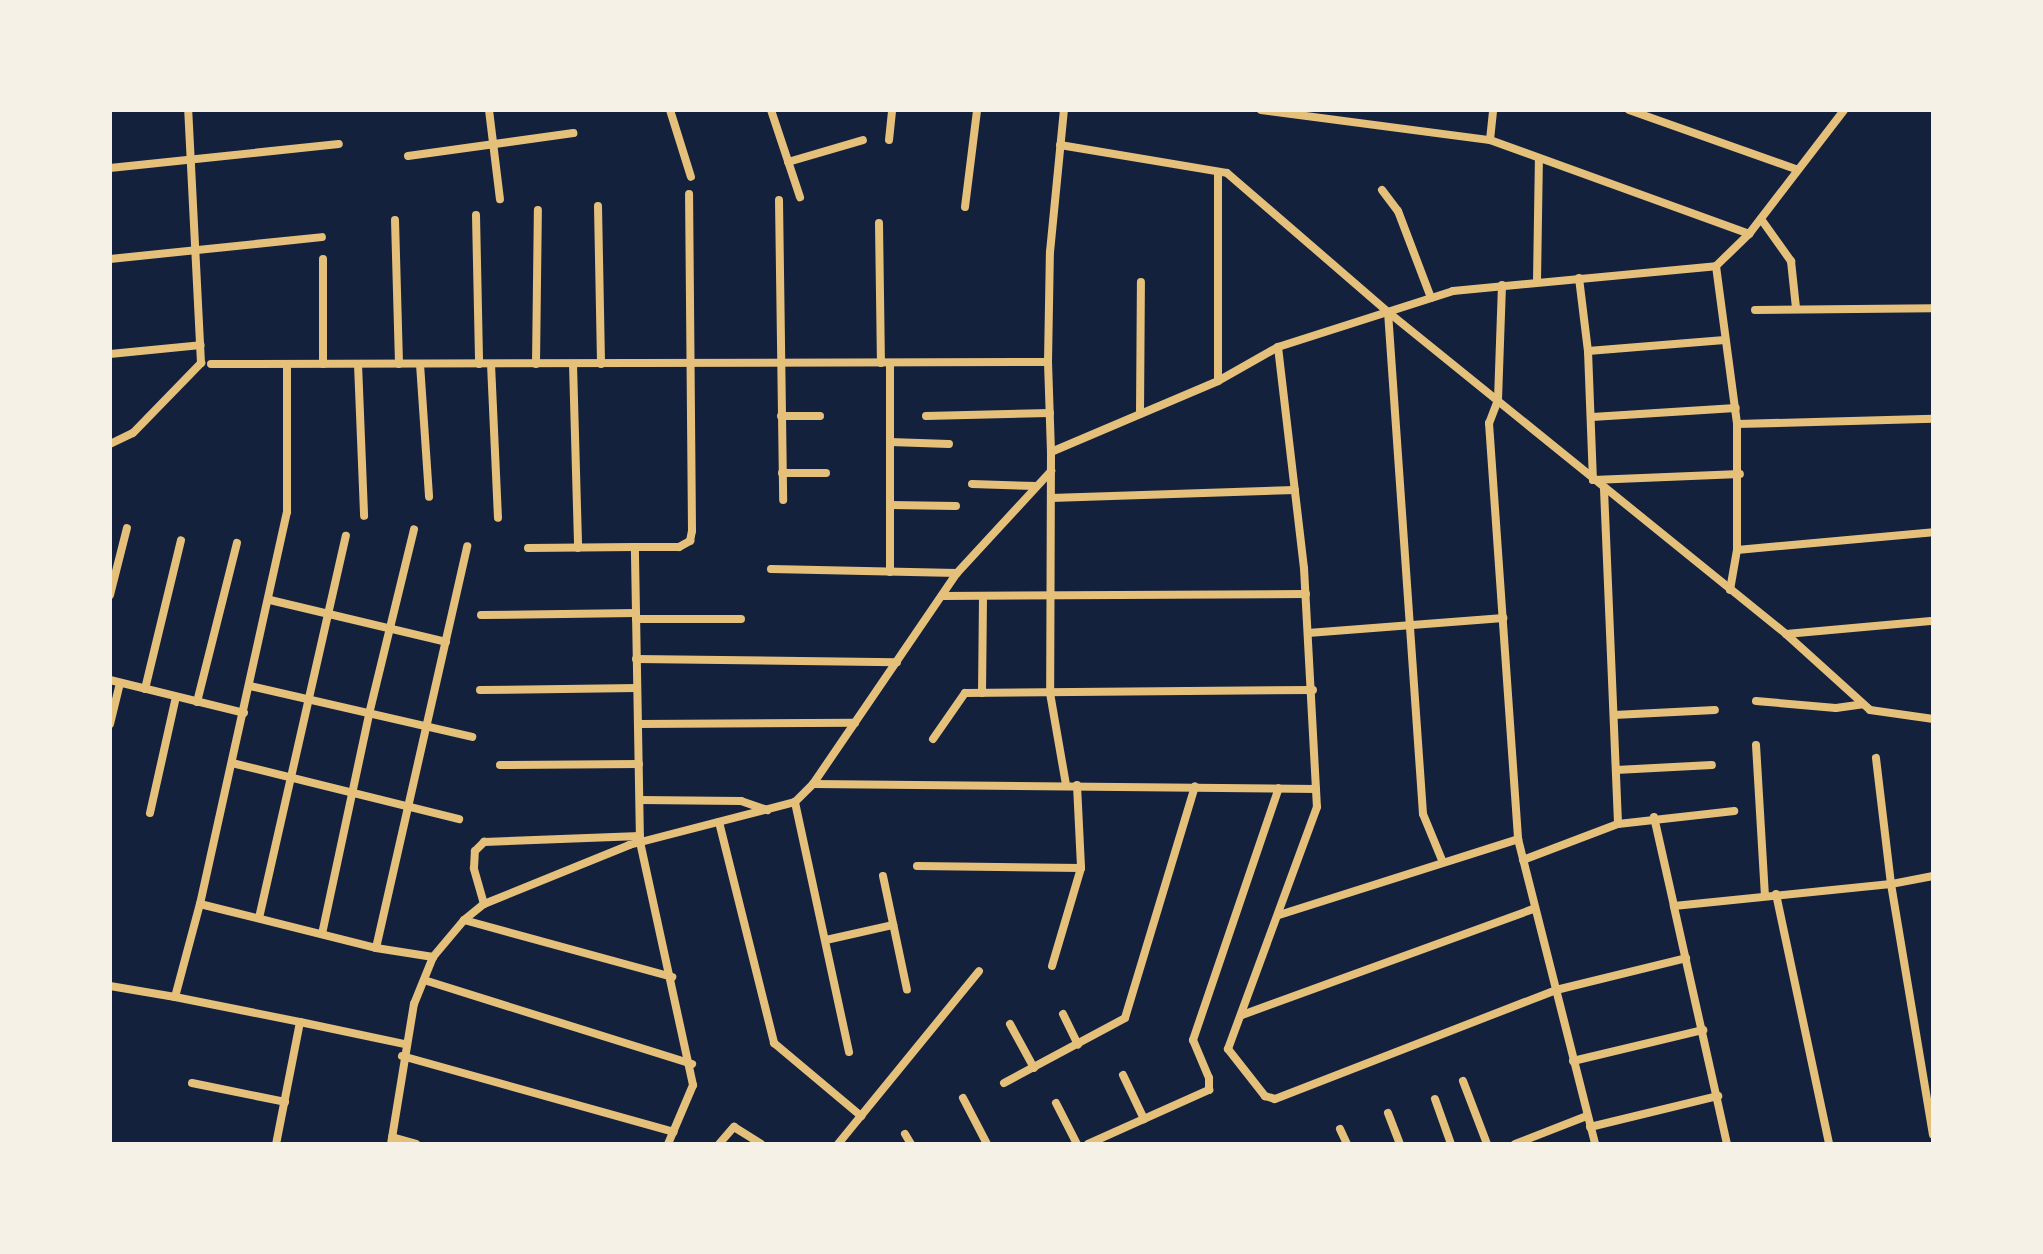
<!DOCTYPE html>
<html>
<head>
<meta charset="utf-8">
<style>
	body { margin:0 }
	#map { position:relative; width:2043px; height:1254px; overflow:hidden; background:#14213d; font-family:"PT Serif",serif }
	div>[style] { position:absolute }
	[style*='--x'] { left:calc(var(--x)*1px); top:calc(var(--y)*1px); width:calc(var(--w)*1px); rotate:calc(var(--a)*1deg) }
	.minor>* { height:8px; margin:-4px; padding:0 4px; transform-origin:4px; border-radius:4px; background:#e5c07b }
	span { translate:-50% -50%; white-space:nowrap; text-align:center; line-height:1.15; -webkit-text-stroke:9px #f6f1e7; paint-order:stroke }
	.frame { position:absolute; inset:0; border:112px solid #f6f1e7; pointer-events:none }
</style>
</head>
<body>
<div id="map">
	<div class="minor">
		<div style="--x:489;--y:110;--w:90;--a:83"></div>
		<div style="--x:670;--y:110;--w:70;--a:72.6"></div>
		<div style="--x:771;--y:110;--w:92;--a:71.6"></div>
		<div style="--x:1261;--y:110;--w:231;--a:7.5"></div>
		<div style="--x:1490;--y:140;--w:276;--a:19.9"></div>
		<div style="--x:1629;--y:110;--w:179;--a:19.5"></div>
		<div style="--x:889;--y:140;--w:30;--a:-84"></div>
		<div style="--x:1490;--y:140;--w:30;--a:-84"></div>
		<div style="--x:1060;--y:145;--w:169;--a:9.5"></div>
		<div style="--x:1227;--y:173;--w:213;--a:40.8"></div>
		<div style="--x:1388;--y:312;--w:503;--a:86.01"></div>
		<div style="--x:1423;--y:814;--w:50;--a:67.6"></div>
		<div style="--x:408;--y:156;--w:167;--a:-7.9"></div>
		<div style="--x:788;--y:162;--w:78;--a:-16.3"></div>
		<div style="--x:110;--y:168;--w:230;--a:-6"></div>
		<div style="--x:1218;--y:172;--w:209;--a:90"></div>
		<div style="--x:1382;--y:190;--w:26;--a:53"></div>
		<div style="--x:1398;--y:211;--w:93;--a:69.2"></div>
		<div style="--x:779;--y:200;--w:300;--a:89.2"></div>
		<div style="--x:598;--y:206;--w:158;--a:88.9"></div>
		<div style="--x:965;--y:207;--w:98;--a:-82.9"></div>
		<div style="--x:476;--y:215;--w:149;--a:88.8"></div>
		<div style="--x:1761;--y:219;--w:52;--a:54.5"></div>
		<div style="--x:1791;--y:261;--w:47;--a:83.9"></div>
		<div style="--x:395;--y:220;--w:144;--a:88.4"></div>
		<div style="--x:879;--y:223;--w:140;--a:89.2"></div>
		<div style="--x:110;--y:259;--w:213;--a:-5.9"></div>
		<div style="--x:1716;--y:266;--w:46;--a:-44.1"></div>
		<div style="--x:1749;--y:234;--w:156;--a:-52.5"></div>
		<div style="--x:1579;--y:278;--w:74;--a:83"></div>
		<div style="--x:1588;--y:351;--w:129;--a:87.8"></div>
		<div style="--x:1593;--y:480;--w:147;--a:-2.3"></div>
		<div style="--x:1537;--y:281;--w:122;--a:-89.1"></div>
		<div style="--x:1502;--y:285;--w:115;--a:92"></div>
		<div style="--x:1498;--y:400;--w:25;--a:111"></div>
		<div style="--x:1489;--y:423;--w:417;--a:86"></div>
		<div style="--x:1518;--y:839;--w:315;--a:75.8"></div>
		<div style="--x:1755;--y:310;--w:178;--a:-0.6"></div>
		<div style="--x:1388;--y:312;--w:512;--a:38.97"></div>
		<div style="--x:1786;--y:634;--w:113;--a:42.1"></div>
		<div style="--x:1870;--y:710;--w:64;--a:8.1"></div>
		<div style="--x:1278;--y:347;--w:223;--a:83.3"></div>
		<div style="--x:1304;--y:568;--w:239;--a:86.9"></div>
		<div style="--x:1317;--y:807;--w:258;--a:110.2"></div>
		<div style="--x:1228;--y:1049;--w:60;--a:51.8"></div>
		<div style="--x:1265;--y:1096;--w:10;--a:17"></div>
		<div style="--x:1275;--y:1099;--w:301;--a:-21.2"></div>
		<div style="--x:1556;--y:990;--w:134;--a:-13.8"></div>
		<div style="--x:1588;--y:351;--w:137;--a:-4.6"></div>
		<div style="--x:110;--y:354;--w:91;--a:-5.6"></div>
		<div style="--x:1048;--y:362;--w:110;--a:-89"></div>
		<div style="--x:1050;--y:252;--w:143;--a:-84.4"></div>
		<div style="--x:890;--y:363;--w:209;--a:90"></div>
		<div style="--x:211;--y:364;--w:837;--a:-0.14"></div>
		<div style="--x:1048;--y:362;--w:90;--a:88.1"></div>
		<div style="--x:1051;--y:452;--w:181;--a:-23"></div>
		<div style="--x:1218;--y:381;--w:69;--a:-29.5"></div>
		<div style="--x:1278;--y:347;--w:184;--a:-17.7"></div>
		<div style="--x:1453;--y:291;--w:264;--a:-5.4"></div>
		<div style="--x:1716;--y:266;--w:159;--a:82.4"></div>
		<div style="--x:1737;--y:424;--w:126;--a:90"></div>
		<div style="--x:1737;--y:550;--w:197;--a:-5.2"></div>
		<div style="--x:323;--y:364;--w:105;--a:-90"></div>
		<div style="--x:358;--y:364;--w:152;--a:87.7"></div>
		<div style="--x:420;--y:364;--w:133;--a:86.1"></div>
		<div style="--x:491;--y:364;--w:154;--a:87.4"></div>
		<div style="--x:536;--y:364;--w:154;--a:-89.3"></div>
		<div style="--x:573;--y:364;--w:184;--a:88.4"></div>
		<div style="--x:1140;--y:414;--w:132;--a:-89.6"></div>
		<div style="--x:781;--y:416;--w:39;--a:0"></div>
		<div style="--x:926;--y:416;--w:124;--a:-1.4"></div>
		<div style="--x:1592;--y:417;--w:144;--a:-3.6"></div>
		<div style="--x:1737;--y:424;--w:196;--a:-1.5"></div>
		<div style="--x:890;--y:442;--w:59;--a:1.9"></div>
		<div style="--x:110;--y:444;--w:25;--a:-26"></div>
		<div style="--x:133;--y:433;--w:98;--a:-45.8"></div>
		<div style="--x:201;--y:363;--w:253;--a:-92.9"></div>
		<div style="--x:1051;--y:452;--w:241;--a:90.2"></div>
		<div style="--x:1050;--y:693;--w:93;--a:80.1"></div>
		<div style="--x:782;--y:473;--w:44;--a:0"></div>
		<div style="--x:972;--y:484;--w:64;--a:1.8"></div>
		<div style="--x:1604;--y:489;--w:335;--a:87.6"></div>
		<div style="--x:1051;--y:498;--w:244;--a:-1.9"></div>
		<div style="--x:890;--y:505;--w:66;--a:0.9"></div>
		<div style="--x:528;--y:548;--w:107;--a:-0.5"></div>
		<div style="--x:771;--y:569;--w:186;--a:1.2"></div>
		<div style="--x:1730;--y:590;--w:41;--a:-80.1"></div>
		<div style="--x:110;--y:595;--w:69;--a:-75.8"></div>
		<div style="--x:942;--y:596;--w:364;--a:-0.3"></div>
		<div style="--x:270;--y:600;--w:181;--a:13.4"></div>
		<div style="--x:481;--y:615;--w:155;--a:-0.7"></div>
		<div style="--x:636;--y:619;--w:105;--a:0"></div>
		<div style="--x:1308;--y:633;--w:196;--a:-4.4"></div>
		<div style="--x:1786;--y:634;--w:148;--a:-5.1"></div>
		<div style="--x:636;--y:659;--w:261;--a:0.7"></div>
		<div style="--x:110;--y:680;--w:138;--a:13.8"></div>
		<div style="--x:250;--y:686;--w:228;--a:12.9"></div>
		<div style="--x:145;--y:689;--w:153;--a:-76.4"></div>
		<div style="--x:480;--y:690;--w:157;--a:-0.7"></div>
		<div style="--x:982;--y:693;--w:97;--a:-89.4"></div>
		<div style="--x:1756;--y:701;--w:80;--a:5"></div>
		<div style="--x:1836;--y:708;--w:27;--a:-8"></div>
		<div style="--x:197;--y:702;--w:164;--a:-75.9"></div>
		<div style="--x:1614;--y:715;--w:101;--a:-2.8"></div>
		<div style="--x:110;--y:724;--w:42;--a:-76.3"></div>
		<div style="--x:639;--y:724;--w:216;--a:-0.3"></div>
		<div style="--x:933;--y:739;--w:56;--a:-55.2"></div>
		<div style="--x:965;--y:693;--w:348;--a:-0.5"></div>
		<div style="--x:1756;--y:745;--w:151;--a:86.6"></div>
		<div style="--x:232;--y:763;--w:234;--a:13.9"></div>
		<div style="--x:500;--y:765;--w:139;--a:-0.4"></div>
		<div style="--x:1616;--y:770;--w:96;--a:-3"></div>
		<div style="--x:813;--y:784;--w:503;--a:0.57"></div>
		<div style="--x:1077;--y:785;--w:83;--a:87.2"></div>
		<div style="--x:640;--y:800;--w:101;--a:0.6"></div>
		<div style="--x:741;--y:801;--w:28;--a:19"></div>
		<div style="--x:150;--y:813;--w:119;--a:-77.4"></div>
		<div style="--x:1654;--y:817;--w:91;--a:77.3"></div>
		<div style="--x:719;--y:822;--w:228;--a:76"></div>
		<div style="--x:774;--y:1043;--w:114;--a:40"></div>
		<div style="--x:1523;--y:860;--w:102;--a:-20.8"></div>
		<div style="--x:1618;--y:824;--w:117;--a:-6.4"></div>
		<div style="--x:917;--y:866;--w:164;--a:0.7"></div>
		<div style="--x:1081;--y:868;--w:102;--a:106.5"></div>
		<div style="--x:883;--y:876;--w:116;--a:78.1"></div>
		<div style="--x:1933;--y:876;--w:43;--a:169.2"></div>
		<div style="--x:1891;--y:884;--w:254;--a:80.5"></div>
		<div style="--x:1776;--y:894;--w:256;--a:78"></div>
		<div style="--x:200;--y:904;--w:181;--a:14"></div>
		<div style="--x:376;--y:948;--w:58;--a:9"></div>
		<div style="--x:484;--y:904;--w:37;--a:-106"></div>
		<div style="--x:474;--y:868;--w:17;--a:-87"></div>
		<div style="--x:475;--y:851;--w:13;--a:-45"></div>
		<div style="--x:484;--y:842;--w:156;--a:-2.2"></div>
		<div style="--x:1279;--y:915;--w:251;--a:-17.6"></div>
		<div style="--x:259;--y:918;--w:392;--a:-77.2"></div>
		<div style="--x:464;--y:920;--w:216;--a:15.3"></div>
		<div style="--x:322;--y:934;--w:225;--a:-77.9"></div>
		<div style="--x:369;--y:714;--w:190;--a:-76.3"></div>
		<div style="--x:826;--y:940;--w:69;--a:-12.6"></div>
		<div style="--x:376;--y:948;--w:412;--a:-77.2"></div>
		<div style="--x:424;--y:980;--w:281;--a:17.4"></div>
		<div style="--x:110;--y:986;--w:66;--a:9.6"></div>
		<div style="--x:175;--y:997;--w:96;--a:-75"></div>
		<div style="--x:200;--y:904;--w:402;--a:-77.5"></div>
		<div style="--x:287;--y:512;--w:148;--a:-90"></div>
		<div style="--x:175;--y:997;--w:127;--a:11.3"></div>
		<div style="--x:300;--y:1022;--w:124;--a:101.1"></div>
		<div style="--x:1063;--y:1014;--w:34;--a:64"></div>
		<div style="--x:1242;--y:1015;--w:311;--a:-20"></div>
		<div style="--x:300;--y:1022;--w:106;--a:11.9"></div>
		<div style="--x:1010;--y:1024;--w:50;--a:61.4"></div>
		<div style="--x:849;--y:1052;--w:256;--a:-102.2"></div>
		<div style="--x:795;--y:802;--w:25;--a:-45"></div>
		<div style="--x:813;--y:784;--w:255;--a:-55.7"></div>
		<div style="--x:957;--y:573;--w:139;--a:-47.3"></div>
		<div style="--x:402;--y:1056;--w:282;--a:15.6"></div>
		<div style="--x:1573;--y:1061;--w:134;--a:-13.4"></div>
		<div style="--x:1123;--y:1075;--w:49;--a:64.5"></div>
		<div style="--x:1463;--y:1081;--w:67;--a:69.1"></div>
		<div style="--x:192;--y:1083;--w:95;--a:11.5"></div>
		<div style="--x:1004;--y:1083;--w:137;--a:-28.2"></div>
		<div style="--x:1125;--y:1018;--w:242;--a:-73.2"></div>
		<div style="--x:963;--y:1098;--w:52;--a:62.4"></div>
		<div style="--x:1435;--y:1099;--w:48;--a:70.4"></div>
		<div style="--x:1056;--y:1103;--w:46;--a:62.9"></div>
		<div style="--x:1388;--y:1113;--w:33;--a:69"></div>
		<div style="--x:1590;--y:1127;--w:132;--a:-13.6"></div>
		<div style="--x:1340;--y:1129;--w:17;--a:65"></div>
		<div style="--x:905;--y:1134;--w:12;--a:59"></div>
		<div style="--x:392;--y:1137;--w:25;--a:16"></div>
		<div style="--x:391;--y:1144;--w:142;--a:-80.7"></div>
		<div style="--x:414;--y:1004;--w:51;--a:-68"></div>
		<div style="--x:433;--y:957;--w:48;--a:-50"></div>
		<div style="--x:464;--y:920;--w:26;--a:-39"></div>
		<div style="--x:484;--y:904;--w:157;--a:-22.1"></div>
		<div style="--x:629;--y:845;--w:171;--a:-14.5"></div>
		<div style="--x:668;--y:1144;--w:64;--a:-67"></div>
		<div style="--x:693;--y:1085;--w:249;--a:-102.3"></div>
		<div style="--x:640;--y:842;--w:295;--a:-91"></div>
		<div style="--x:635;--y:547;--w:44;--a:0"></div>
		<div style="--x:679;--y:547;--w:13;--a:-29"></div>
		<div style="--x:690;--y:541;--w:10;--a:-79"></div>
		<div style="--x:692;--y:531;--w:337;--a:-90.5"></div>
		<div style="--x:719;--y:1144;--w:23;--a:-49"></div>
		<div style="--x:734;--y:1127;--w:32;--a:32"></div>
		<div style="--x:838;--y:1144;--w:223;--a:-50.8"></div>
		<div style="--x:1088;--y:1144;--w:133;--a:-24.1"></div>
		<div style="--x:1209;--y:1090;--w:12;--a:-90"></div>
		<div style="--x:1209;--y:1078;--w:41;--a:-112.8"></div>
		<div style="--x:1193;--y:1040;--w:266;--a:-71.2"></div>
		<div style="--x:1515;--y:1144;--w:77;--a:-21.3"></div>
		<div style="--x:1727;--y:1144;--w:244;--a:-102.6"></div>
		<div style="--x:1674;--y:906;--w:218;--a:-5.8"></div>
		<div style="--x:1891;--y:884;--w:127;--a:-96.8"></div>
	</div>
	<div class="frame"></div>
</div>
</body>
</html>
